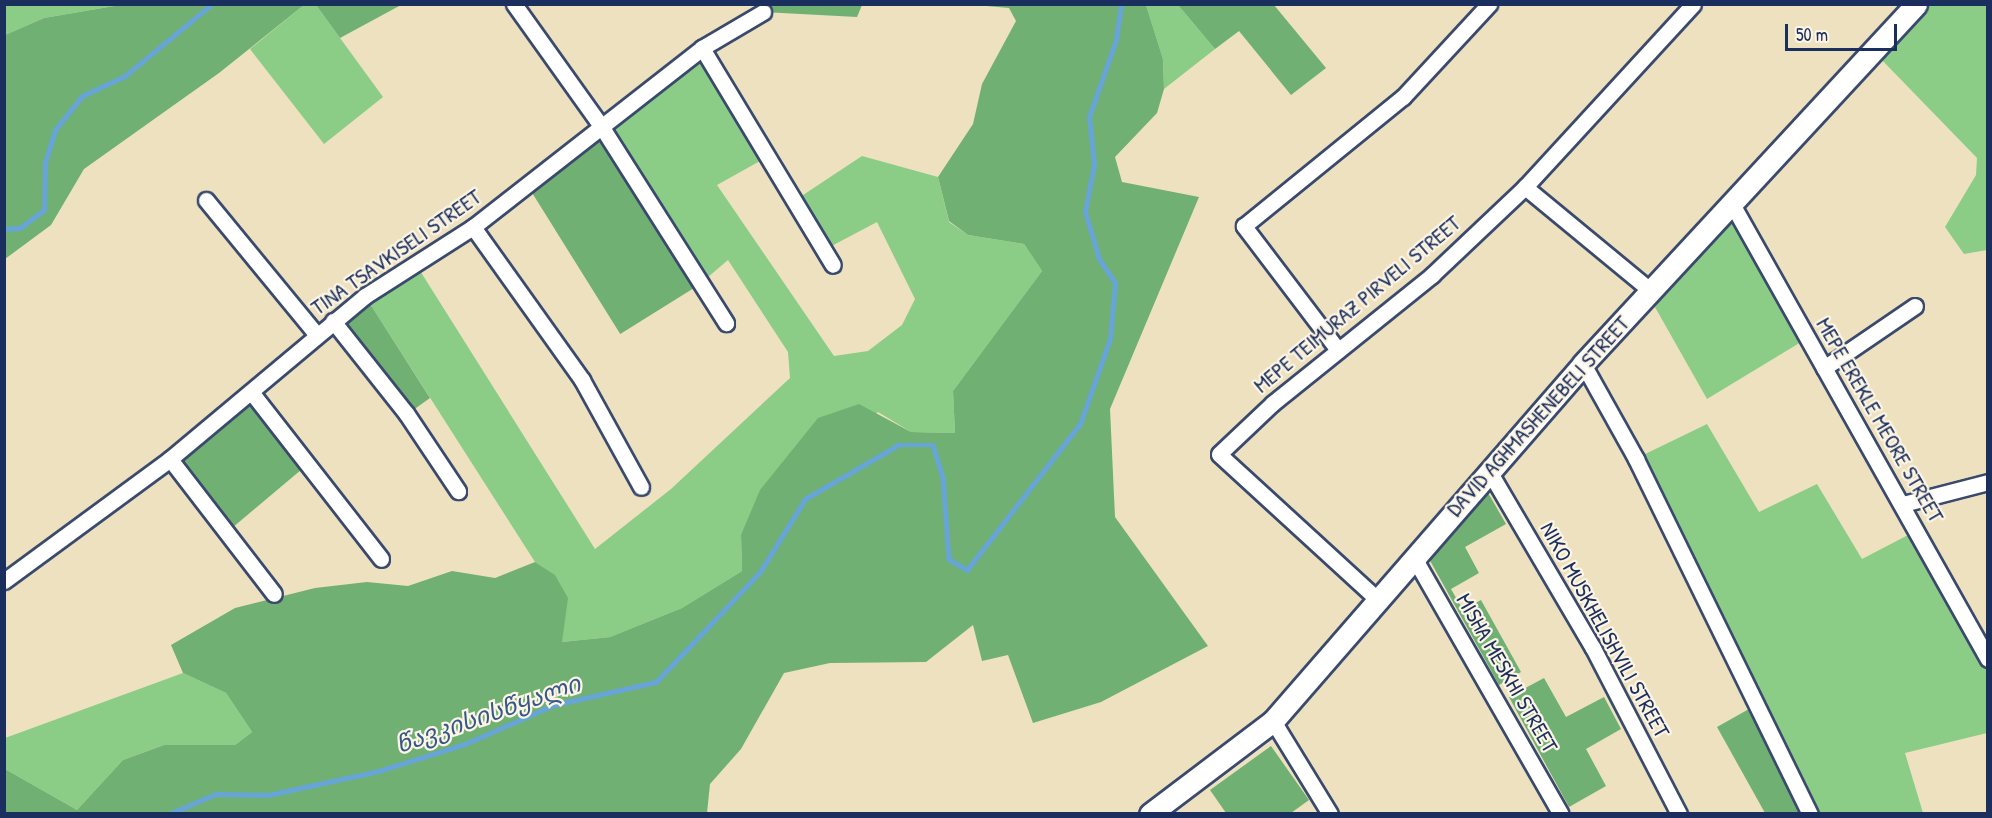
<!DOCTYPE html>
<html>
<head>
<meta charset="utf-8">
<style>
	body { margin:0 }
	#map { position:relative; width:1992px; height:818px; overflow:hidden; background:#ede1c0; font-family:"Patrick Hand","Noto Sans Georgian",sans-serif }
	div>[style] { position:absolute }
	[style*='--x'] { left:calc(var(--x)*1px); top:calc(var(--y)*1px); width:calc(var(--w)*1px); rotate:calc(var(--a)*1deg) }
	.green>* { inset:0; background:#8bcd86 }
	.forest>* { inset:0; background:#70b073; transform-origin:0 0 }
	.stream>* { height:4.5px; margin:-2.25px; padding:0 2.25px; transform-origin:2.25px; border-radius:2.25px; background:#67a5d9 }
	.roads { filter:drop-shadow(2px 0 #3a4a6d) drop-shadow(-2px 0 #3a4a6d) drop-shadow(0 2px #3a4a6d) drop-shadow(0 -2px #3a4a6d) }
	.street>* { height:15px; margin:-7.5px; padding:0 7.5px; transform-origin:7.5px; border-radius:7.5px; background:#fff }
	.secondary>* { height:21px; margin:-10.5px; padding:0 10.5px; transform-origin:10.5px; border-radius:10.5px; background:#fff }
	span { translate:-50% -50%; white-space:nowrap; text-align:center; line-height:1.15; -webkit-text-stroke:4.5px #fcf5e5; paint-order:stroke }
	.street-label { font-size:22px; color:#1b2f5e }
	.water-label { font-size:24px; color:#365889; font-style:italic }
	.frame { position:absolute; inset:0; border:6px solid #1b2f5e; pointer-events:none }
	.scale { position:absolute; left:1785px; top:24px; width:112px; height:27px; box-sizing:border-box; border:3px solid #1b2f5e; border-top:0; padding-left:8px; font-size:18px; line-height:21px; white-space:nowrap; color:#1b2f5e; -webkit-text-stroke:4px #fcf5e5; paint-order:stroke }
</style>
</head>
<body>
<div id="map">
	<div class="green">
		<div style="clip-path:polygon(5px 5px,120px 5px,44px 18px,5px 35px)"></div>
		<div style="clip-path:polygon(304px 5px,316px 5px,383px 97px,324px 144px,250px 49px)"></div>
		<div style="clip-path:polygon(1146px 5px,1178px 5px,1215px 49px,1164px 89px,1163px 59px)"></div>
		<div style="clip-path:polygon(1924px 5px,1987px 5px,1987px 250px,1964px 254px,1945px 227px,1976px 175px,1977px 158px,1878px 56px)"></div>
		<div style="clip-path:polygon(702px 48px,767px 157px,717px 185px,834px 356px,868px 351px,902px 325px,915px 299px,877px 222px,824px 250px,794px 201px,862px 156px,938px 177px,949px 222px,968px 235px,1024px 244px,1042px 271px,953px 391px,955px 433px,911px 432px,878px 412px,741px 535px,742px 571px,682px 608px,610px 637px,562px 642px,554px 575px,535px 562px,367px 299px,417px 266px,595px 549px,671px 489px,790px 378px,788px 352px,728px 260px,701px 283px,603px 129px)"></div>
		<div style="clip-path:polygon(1730px 215px,1801px 342px,1707px 399px,1651px 300px)"></div>
		<div style="clip-path:polygon(1707px 424px,1759px 512px,1817px 484px,1862px 559px,1910px 534px,1988px 672px,1987px 733px,1905px 753px,1923px 813px,1816px 813px,1639px 457px)"></div>
		<div style="clip-path:polygon(183px 673px,226px 693px,252px 732px,235px 745px,164px 745px,123px 760px,77px 810px,5px 769px,5px 738px)"></div>
	</div>
	<div class="forest">
		<div style="clip-path:polygon(120px 5px,304px 5px,219px 73px,84px 169px,51px 225px,5px 259px,5px 35px,44px 18px)"></div>
		<div style="clip-path:polygon(316px 5px,401px 5px,340px 38px)"></div>
		<div style="clip-path:polygon(764px 5px,862px 5px,857px 17px,763px 12px)"></div>
		<div style="clip-path:polygon(975px 5px,1146px 5px,1163px 59px,1164px 89px,1157px 113px,1115px 157px,1122px 182px,1199px 197px,1110px 409px,1115px 517px,1208px 646px,1101px 702px,1033px 723px,1008px 655px,982px 661px,973px 625px,926px 662px,830px 663px,784px 673px,741px 749px,710px 784px,707px 813px,5px 813px,5px 769px,77px 810px,123px 760px,164px 745px,235px 745px,252px 732px,226px 693px,183px 673px,171px 645px,235px 608px,315px 588px,367px 582px,408px 586px,452px 571px,495px 578px,535px 562px,555px 575px,568px 598px,562px 642px,610px 637px,682px 608px,742px 571px,741px 535px,760px 490px,818px 418px,859px 404px,911px 432px,955px 433px,953px 391px,1042px 271px,1024px 244px,968px 235px,949px 221px,938px 177px,973px 124px,982px 84px,1016px 21px,1009px 8px)"></div>
		<div style="clip-path:polygon(1178px 5px,1274px 5px,1326px 68px,1291px 95px,1239px 31px,1215px 49px)"></div>
		<div style="left:603px;top:129px;width:183px;height:94px;rotate:58deg"></div>
		<div style="clip-path:polygon(367px 299px,430px 398px,409px 413px,338px 324px)"></div>
		<div style="left:251px;top:401px;width:85px;height:97px;rotate:50deg"></div>
		<div style="clip-path:polygon(1487px 491px,1506px 524px,1465px 547px,1479px 573px,1451px 589px,1463px 610px,1481px 600px,1521px 672px,1499px 685px,1428px 557px)"></div>
		<div style="clip-path:polygon(1544px 678px,1566px 717px,1604px 697px,1621px 729px,1586px 749px,1606px 786px,1569px 807px,1509px 697px)"></div>
		<div style="clip-path:polygon(1749px 709px,1799px 813px,1765px 813px,1717px 727px)"></div>
		<div style="clip-path:polygon(1271px 746px,1309px 800px,1291px 813px,1226px 813px,1210px 790px)"></div>
	</div>
	<div class="stream">
		<div style="--x:4;--y:229;--w:16;--a:-4"></div>
		<div style="--x:20;--y:228;--w:30;--a:-37"></div>
		<div style="--x:44;--y:210;--w:47;--a:-88.8"></div>
		<div style="--x:45;--y:163;--w:34;--a:-73"></div>
		<div style="--x:55;--y:130;--w:43;--a:-51.5"></div>
		<div style="--x:82;--y:96;--w:47;--a:-24.9"></div>
		<div style="--x:125;--y:76;--w:113;--a:-39.6"></div>
		<div style="--x:169;--y:814;--w:51;--a:-23.1"></div>
		<div style="--x:216;--y:794;--w:52;--a:1.1"></div>
		<div style="--x:268;--y:795;--w:114;--a:-12.2"></div>
		<div style="--x:379;--y:771;--w:90;--a:-17.4"></div>
		<div style="--x:465;--y:744;--w:97;--a:-23.7"></div>
		<div style="--x:554;--y:705;--w:105;--a:-12.7"></div>
		<div style="--x:656;--y:682;--w:151;--a:-46.6"></div>
		<div style="--x:760;--y:572;--w:86;--a:-58.3"></div>
		<div style="--x:805;--y:499;--w:108;--a:-30.1"></div>
		<div style="--x:898;--y:445;--w:35;--a:0"></div>
		<div style="--x:933;--y:445;--w:34;--a:73"></div>
		<div style="--x:943;--y:477;--w:82;--a:85.8"></div>
		<div style="--x:949;--y:559;--w:21;--a:31"></div>
		<div style="--x:967;--y:570;--w:185;--a:-52.3"></div>
		<div style="--x:1080;--y:424;--w:90;--a:-70.6"></div>
		<div style="--x:1110;--y:339;--w:56;--a:-84.9"></div>
		<div style="--x:1115;--y:283;--w:29;--a:-124"></div>
		<div style="--x:1099;--y:259;--w:49;--a:-106.6"></div>
		<div style="--x:1085;--y:212;--w:48;--a:-79.2"></div>
		<div style="--x:1094;--y:165;--w:48;--a:-95.9"></div>
		<div style="--x:1089;--y:117;--w:82;--a:-70.7"></div>
		<div style="--x:1116;--y:40;--w:36;--a:-82"></div>
	</div>
	<div class="roads">
		<div class="street">
			<div style="--x:514;--y:4;--w:153;--a:54.5"></div>
			<div style="--x:603;--y:129;--w:230;--a:57.6"></div>
			<div style="--x:702;--y:48;--w:253;--a:58.9"></div>
			<div style="--x:1525;--y:187;--w:163;--a:39.5"></div>
			<div style="--x:206;--y:200;--w:175;--a:50.6"></div>
			<div style="--x:1732;--y:204;--w:522;--a:60.64"></div>
			<div style="--x:473;--y:227;--w:188;--a:54.5"></div>
			<div style="--x:582;--y:380;--w:122;--a:61.1"></div>
			<div style="--x:333;--y:321;--w:117;--a:51.6"></div>
			<div style="--x:406;--y:413;--w:94;--a:56.3"></div>
			<div style="--x:1338;--y:350;--w:156;--a:-127.2"></div>
			<div style="--x:1244;--y:226;--w:205;--a:-39.1"></div>
			<div style="--x:1403;--y:97;--w:127;--a:-47.2"></div>
			<div style="--x:1583;--y:364;--w:109;--a:60.8"></div>
			<div style="--x:1636;--y:459;--w:395;--a:63.9"></div>
			<div style="--x:1824;--y:368;--w:110;--a:-34.3"></div>
			<div style="--x:252;--y:393;--w:210;--a:52.1"></div>
			<div style="--x:170;--y:459;--w:170;--a:52.4"></div>
			<div style="--x:1489;--y:471;--w:205;--a:59.6"></div>
			<div style="--x:1593;--y:648;--w:187;--a:62.6"></div>
			<div style="--x:1903;--y:504;--w:88;--a:-14.5"></div>
			<div style="--x:1413;--y:556;--w:297;--a:60.2"></div>
			<div style="--x:4;--y:581;--w:206;--a:-36.3"></div>
			<div style="--x:170;--y:459;--w:254;--a:-39.9"></div>
			<div style="--x:365;--y:296;--w:128;--a:-32.6"></div>
			<div style="--x:473;--y:227;--w:291;--a:-38"></div>
			<div style="--x:702;--y:48;--w:71;--a:-30.5"></div>
			<div style="--x:1377;--y:599;--w:214;--a:-137.5"></div>
			<div style="--x:1219;--y:454;--w:74;--a:-43.4"></div>
			<div style="--x:1273;--y:403;--w:204;--a:-38.8"></div>
			<div style="--x:1432;--y:275;--w:128;--a:-43.4"></div>
			<div style="--x:1525;--y:187;--w:248;--a:-47.4"></div>
			<div style="--x:1273;--y:721;--w:109;--a:58.5"></div>
		</div>
		<div class="secondary">
			<div style="--x:1150;--y:814;--w:154;--a:-37.1"></div>
			<div style="--x:1273;--y:721;--w:473;--a:-49"></div>
			<div style="--x:1583;--y:364;--w:490;--a:-47.2"></div>
		</div>
	</div>
	<div class="street-label">
		<span style="left:396px;top:252px;rotate:-35deg">TINA TSAVKISELI STREET</span>
		<span style="left:1357px;top:304px;rotate:-40deg">MEPE TEIMURAZ PIRVELI STREET</span>
		<span style="left:1538px;top:416px;rotate:-48deg">DAVID AGHMASHENEBELI STREET</span>
		<span style="left:1880px;top:420px;rotate:60deg">MEPE EREKLE MEORE STREET</span>
		<span style="left:1605px;top:630px;rotate:61deg">NIKO MUSKHELISHVILI STREET</span>
		<span style="left:1507px;top:673px;rotate:60deg">MISHA MESKHI STREET</span>
	</div>
	<div class="water-label">
		<span style="left:488px;top:714px;rotate:-19deg">წავკისისწყალი</span>
	</div>
	<div class="frame"></div>
	<div class="scale">50 m</div>
</div>
</body>
</html>
